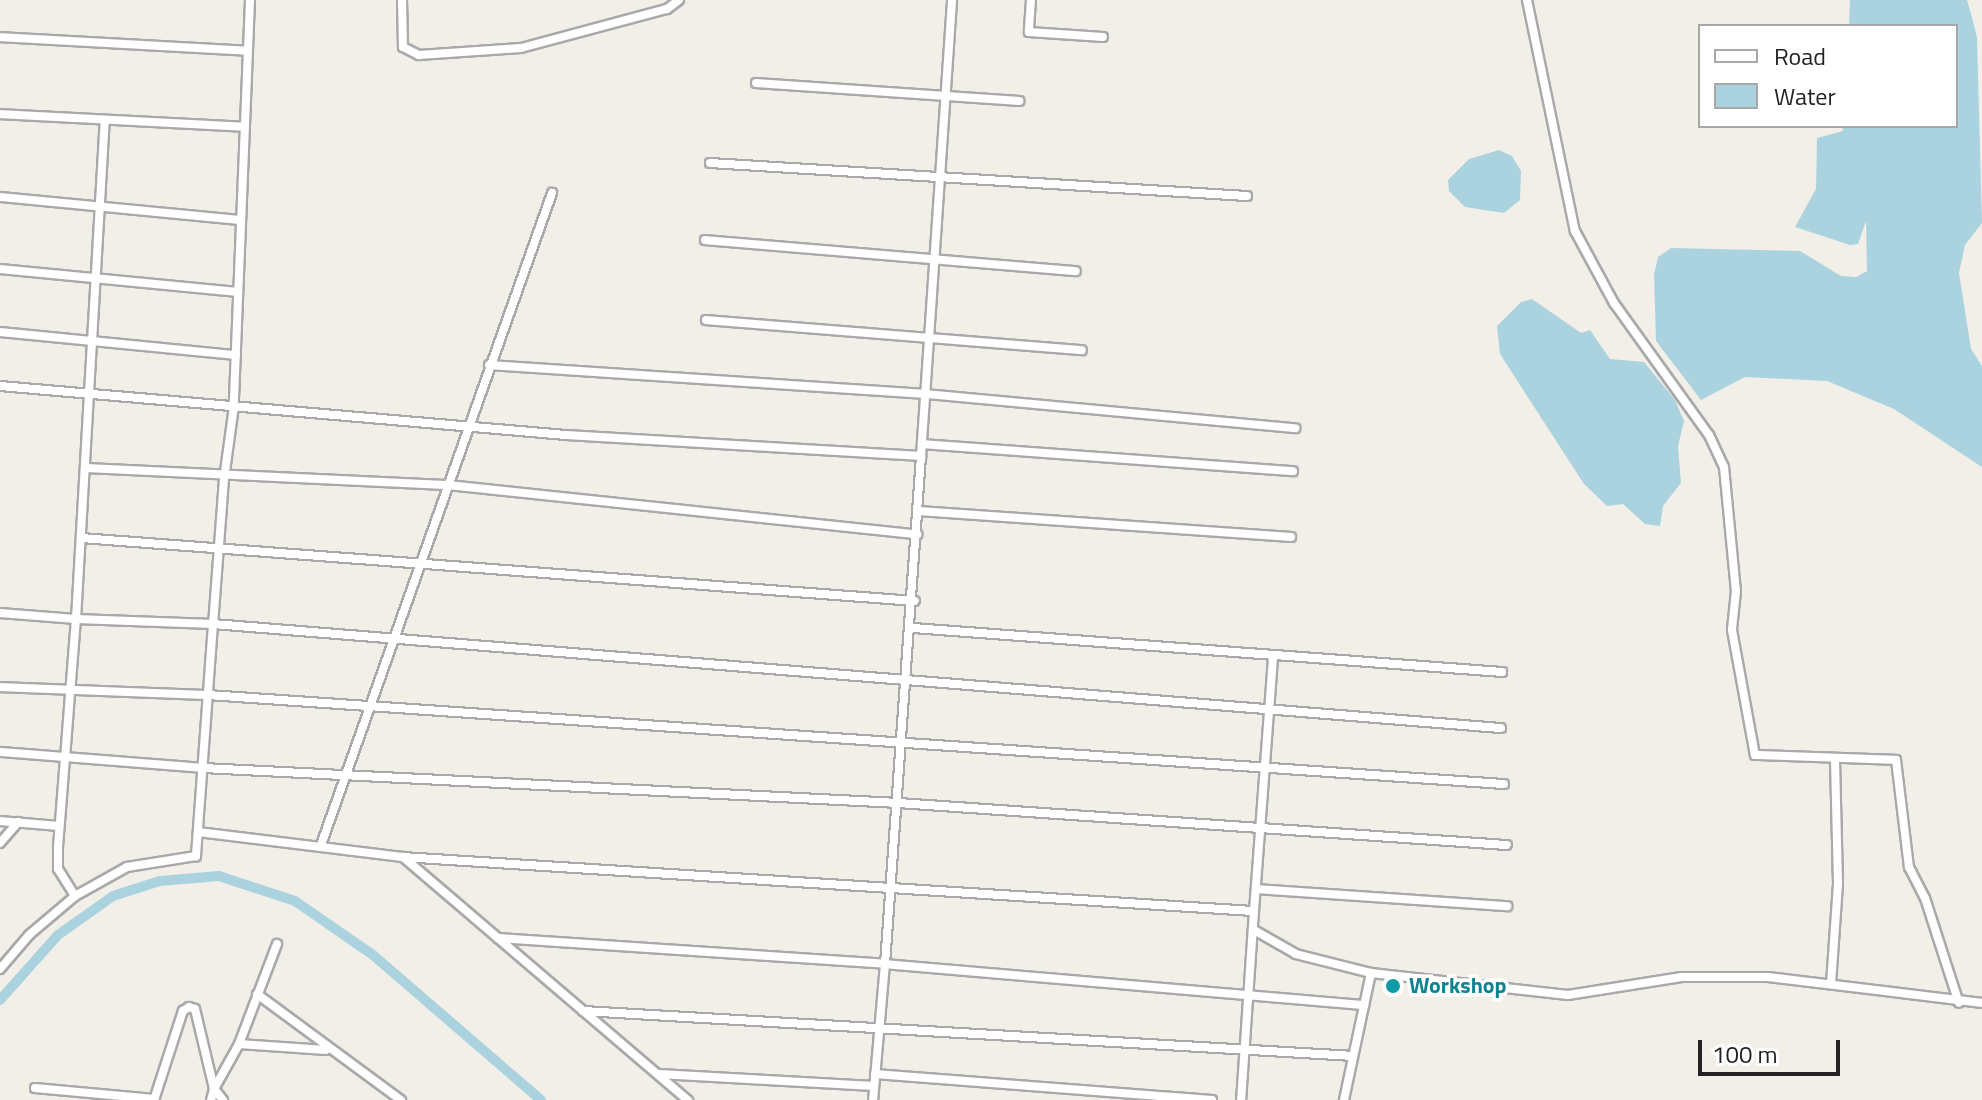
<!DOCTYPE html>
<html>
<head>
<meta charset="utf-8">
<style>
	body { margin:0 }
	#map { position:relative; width:1982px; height:1100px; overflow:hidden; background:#f2efe9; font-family:"Titillium Web",sans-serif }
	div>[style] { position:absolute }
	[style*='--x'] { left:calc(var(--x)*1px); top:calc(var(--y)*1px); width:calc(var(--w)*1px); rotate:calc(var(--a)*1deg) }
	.water>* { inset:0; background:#aad3df }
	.canal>* { height:10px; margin:-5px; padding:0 5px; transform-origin:5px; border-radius:5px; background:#aad3df }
	.roads { filter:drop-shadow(2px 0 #a9a9a9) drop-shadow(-2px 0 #a9a9a9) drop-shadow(0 2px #a9a9a9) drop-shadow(0 -2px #a9a9a9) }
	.minor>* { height:8px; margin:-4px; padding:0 4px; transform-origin:4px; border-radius:4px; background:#fff }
	.dots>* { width:22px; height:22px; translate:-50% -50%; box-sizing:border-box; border:4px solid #fff; border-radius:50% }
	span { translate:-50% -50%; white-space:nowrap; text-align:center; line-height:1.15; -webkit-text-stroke:7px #fff; paint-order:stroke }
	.culture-label { font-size:22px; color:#0d838f; font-weight:700 }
	.left { translate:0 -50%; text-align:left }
	.legend { position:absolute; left:1698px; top:24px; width:260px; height:104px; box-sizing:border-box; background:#fff; border:2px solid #a7a7a7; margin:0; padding:10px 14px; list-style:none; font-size:24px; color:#222 }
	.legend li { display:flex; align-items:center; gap:16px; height:40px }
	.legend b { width:40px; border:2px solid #a7a7a7 }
	.scale { position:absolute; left:1698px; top:1040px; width:142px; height:36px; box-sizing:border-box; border:4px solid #222; border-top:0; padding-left:10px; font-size:24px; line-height:28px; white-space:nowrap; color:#222; -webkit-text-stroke:6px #fff; paint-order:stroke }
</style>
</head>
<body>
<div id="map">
	<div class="water">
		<div style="clip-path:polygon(1850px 0,1967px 0,1971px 14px,1977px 37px,1982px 223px,1965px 245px,1959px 273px,1971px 349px,1982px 366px,1982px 467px,1894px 409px,1827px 381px,1745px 377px,1701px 400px,1656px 341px,1654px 275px,1658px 257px,1671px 248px,1800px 251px,1841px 276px,1856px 277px,1867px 271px,1866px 221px,1858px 244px,1850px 245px,1795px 227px,1816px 189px,1817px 138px,1843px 131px,1842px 126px,1956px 126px,1956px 26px,1849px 26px)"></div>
		<div style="clip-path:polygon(1499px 150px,1512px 156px,1521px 171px,1520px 200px,1504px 213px,1465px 207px,1449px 191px,1448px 180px,1469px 159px)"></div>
		<div style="clip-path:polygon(1532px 299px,1581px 333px,1590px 330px,1610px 359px,1644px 362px,1675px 400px,1684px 421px,1678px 446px,1681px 483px,1663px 506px,1660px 526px,1645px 524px,1623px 504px,1607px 506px,1584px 484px,1500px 354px,1497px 326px,1521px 302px)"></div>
	</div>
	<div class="canal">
		<div style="--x:0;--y:1000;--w:87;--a:-48.3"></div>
		<div style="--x:58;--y:935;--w:67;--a:-35.3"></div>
		<div style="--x:113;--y:896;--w:49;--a:-17.7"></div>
		<div style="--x:160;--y:881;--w:59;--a:-4.8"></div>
		<div style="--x:219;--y:876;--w:80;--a:18.2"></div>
		<div style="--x:295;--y:901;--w:95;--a:34.7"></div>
		<div style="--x:373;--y:955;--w:222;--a:40.8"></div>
	</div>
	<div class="roads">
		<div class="minor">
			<div style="--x:250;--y:0;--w:406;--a:92.3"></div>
			<div style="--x:234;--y:406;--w:74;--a:97.8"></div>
			<div style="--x:224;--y:479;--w:145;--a:94.3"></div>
			<div style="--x:213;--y:624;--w:233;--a:94.2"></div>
			<div style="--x:196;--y:856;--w:70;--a:170.9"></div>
			<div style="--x:127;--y:867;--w:60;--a:150.9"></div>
			<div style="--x:75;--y:896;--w:32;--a:-122"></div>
			<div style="--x:58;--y:869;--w:22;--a:-90"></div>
			<div style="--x:58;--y:847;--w:229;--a:-85.5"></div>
			<div style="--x:76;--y:619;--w:137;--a:2.1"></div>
			<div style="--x:213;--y:624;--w:1292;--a:4.62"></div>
			<div style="--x:402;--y:0;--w:47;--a:88.8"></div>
			<div style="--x:403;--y:47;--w:18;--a:27"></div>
			<div style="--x:419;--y:55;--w:102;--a:-3.9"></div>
			<div style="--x:521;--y:48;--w:151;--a:-15"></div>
			<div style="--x:667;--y:9;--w:15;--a:-37"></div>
			<div style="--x:1031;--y:0;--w:32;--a:94"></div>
			<div style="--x:1029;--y:32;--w:74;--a:3.9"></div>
			<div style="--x:1527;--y:0;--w:236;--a:78.3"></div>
			<div style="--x:1575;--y:231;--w:82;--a:61.6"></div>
			<div style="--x:1614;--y:303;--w:163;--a:54.3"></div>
			<div style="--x:1709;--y:435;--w:35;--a:65"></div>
			<div style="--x:1724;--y:467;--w:125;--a:84.5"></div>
			<div style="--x:1736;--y:591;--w:39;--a:96"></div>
			<div style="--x:1732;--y:630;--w:127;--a:79.6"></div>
			<div style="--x:1755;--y:755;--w:141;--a:2"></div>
			<div style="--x:1896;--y:760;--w:108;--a:83.1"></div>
			<div style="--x:1909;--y:867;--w:35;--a:63"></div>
			<div style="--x:1925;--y:898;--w:110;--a:72.1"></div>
			<div style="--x:0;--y:37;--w:248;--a:3.2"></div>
			<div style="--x:756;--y:83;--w:264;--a:3.9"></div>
			<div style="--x:0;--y:114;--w:245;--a:3"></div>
			<div style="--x:710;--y:163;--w:538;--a:3.52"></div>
			<div style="--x:0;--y:197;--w:242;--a:5.5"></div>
			<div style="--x:705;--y:240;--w:372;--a:4.8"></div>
			<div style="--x:0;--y:269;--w:239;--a:5.5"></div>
			<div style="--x:706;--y:320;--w:377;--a:4.6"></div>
			<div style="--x:0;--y:332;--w:237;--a:5.6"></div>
			<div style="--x:489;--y:365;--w:438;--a:3.8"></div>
			<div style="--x:926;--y:394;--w:371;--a:5.3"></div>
			<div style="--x:0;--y:386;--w:568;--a:4.95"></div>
			<div style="--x:566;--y:435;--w:356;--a:3.4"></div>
			<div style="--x:921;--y:456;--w:509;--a:94.05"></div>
			<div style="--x:885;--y:964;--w:481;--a:4.9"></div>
			<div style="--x:922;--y:444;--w:372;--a:4.2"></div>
			<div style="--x:921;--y:456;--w:457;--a:-86.1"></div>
			<div style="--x:85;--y:468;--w:362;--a:2.7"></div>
			<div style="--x:447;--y:485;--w:473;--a:6"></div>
			<div style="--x:919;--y:511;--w:373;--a:4"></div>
			<div style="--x:81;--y:538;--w:836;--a:4.32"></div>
			<div style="--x:0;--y:613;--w:76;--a:4.5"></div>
			<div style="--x:76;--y:619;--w:498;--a:-86.7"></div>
			<div style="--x:913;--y:628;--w:591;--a:4.27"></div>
			<div style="--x:0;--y:687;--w:208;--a:2.2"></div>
			<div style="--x:208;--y:695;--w:1299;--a:3.93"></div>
			<div style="--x:0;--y:752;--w:204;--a:4.5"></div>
			<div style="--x:203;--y:768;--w:696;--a:2.88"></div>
			<div style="--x:898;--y:803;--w:610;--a:3.95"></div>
			<div style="--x:0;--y:821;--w:59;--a:4.8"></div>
			<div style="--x:198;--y:832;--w:206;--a:7"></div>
			<div style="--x:402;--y:857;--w:854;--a:3.63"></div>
			<div style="--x:1254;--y:911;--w:189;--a:93.9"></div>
			<div style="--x:0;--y:843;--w:28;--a:-49"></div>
			<div style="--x:321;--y:845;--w:692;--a:-70.49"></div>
			<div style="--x:403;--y:857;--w:375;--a:40.5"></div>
			<div style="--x:1256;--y:889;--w:252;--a:3.9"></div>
			<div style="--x:1254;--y:911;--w:256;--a:-85.7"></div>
			<div style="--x:1254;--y:930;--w:48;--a:29.7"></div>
			<div style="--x:1296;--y:954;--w:77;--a:14.2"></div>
			<div style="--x:498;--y:938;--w:388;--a:3.8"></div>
			<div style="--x:885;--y:964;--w:137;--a:95"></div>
			<div style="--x:0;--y:969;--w:45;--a:-49.5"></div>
			<div style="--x:29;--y:935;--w:60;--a:-40.3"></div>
			<div style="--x:1831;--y:984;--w:101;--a:-86"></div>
			<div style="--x:1838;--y:883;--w:125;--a:-91.4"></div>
			<div style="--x:257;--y:994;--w:179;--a:36.4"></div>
			<div style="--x:583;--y:1011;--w:771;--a:3.34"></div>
			<div style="--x:239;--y:1044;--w:87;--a:3.9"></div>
			<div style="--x:659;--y:1074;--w:215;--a:3.2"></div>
			<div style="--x:875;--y:1074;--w:338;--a:4.4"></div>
			<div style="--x:35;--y:1088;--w:120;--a:5.3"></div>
			<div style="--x:154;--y:1100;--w:94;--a:-72"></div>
			<div style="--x:183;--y:1011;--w:7;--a:-34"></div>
			<div style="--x:189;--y:1007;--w:6;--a:18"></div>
			<div style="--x:195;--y:1009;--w:82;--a:76.6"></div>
			<div style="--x:214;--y:1089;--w:11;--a:105"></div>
			<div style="--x:223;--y:1100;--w:14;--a:-129"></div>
			<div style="--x:214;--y:1089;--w:51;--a:-60.9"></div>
			<div style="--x:239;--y:1044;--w:107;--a:-69.2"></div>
			<div style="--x:1344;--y:1100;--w:130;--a:-78"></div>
			<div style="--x:1371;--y:973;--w:198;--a:6.4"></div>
			<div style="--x:1568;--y:995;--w:115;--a:-9"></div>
			<div style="--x:1682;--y:977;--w:86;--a:0"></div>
			<div style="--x:1768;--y:977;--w:216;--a:6.9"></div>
		</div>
	</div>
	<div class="dots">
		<div style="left:1393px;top:986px;background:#0f9aa8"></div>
	</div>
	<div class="culture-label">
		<span class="left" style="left:1409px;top:986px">Workshop</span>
	</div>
	<ul class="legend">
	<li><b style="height:10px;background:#fff"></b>Road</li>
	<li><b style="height:22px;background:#aad3df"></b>Water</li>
	</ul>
	<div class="scale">100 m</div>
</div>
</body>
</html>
